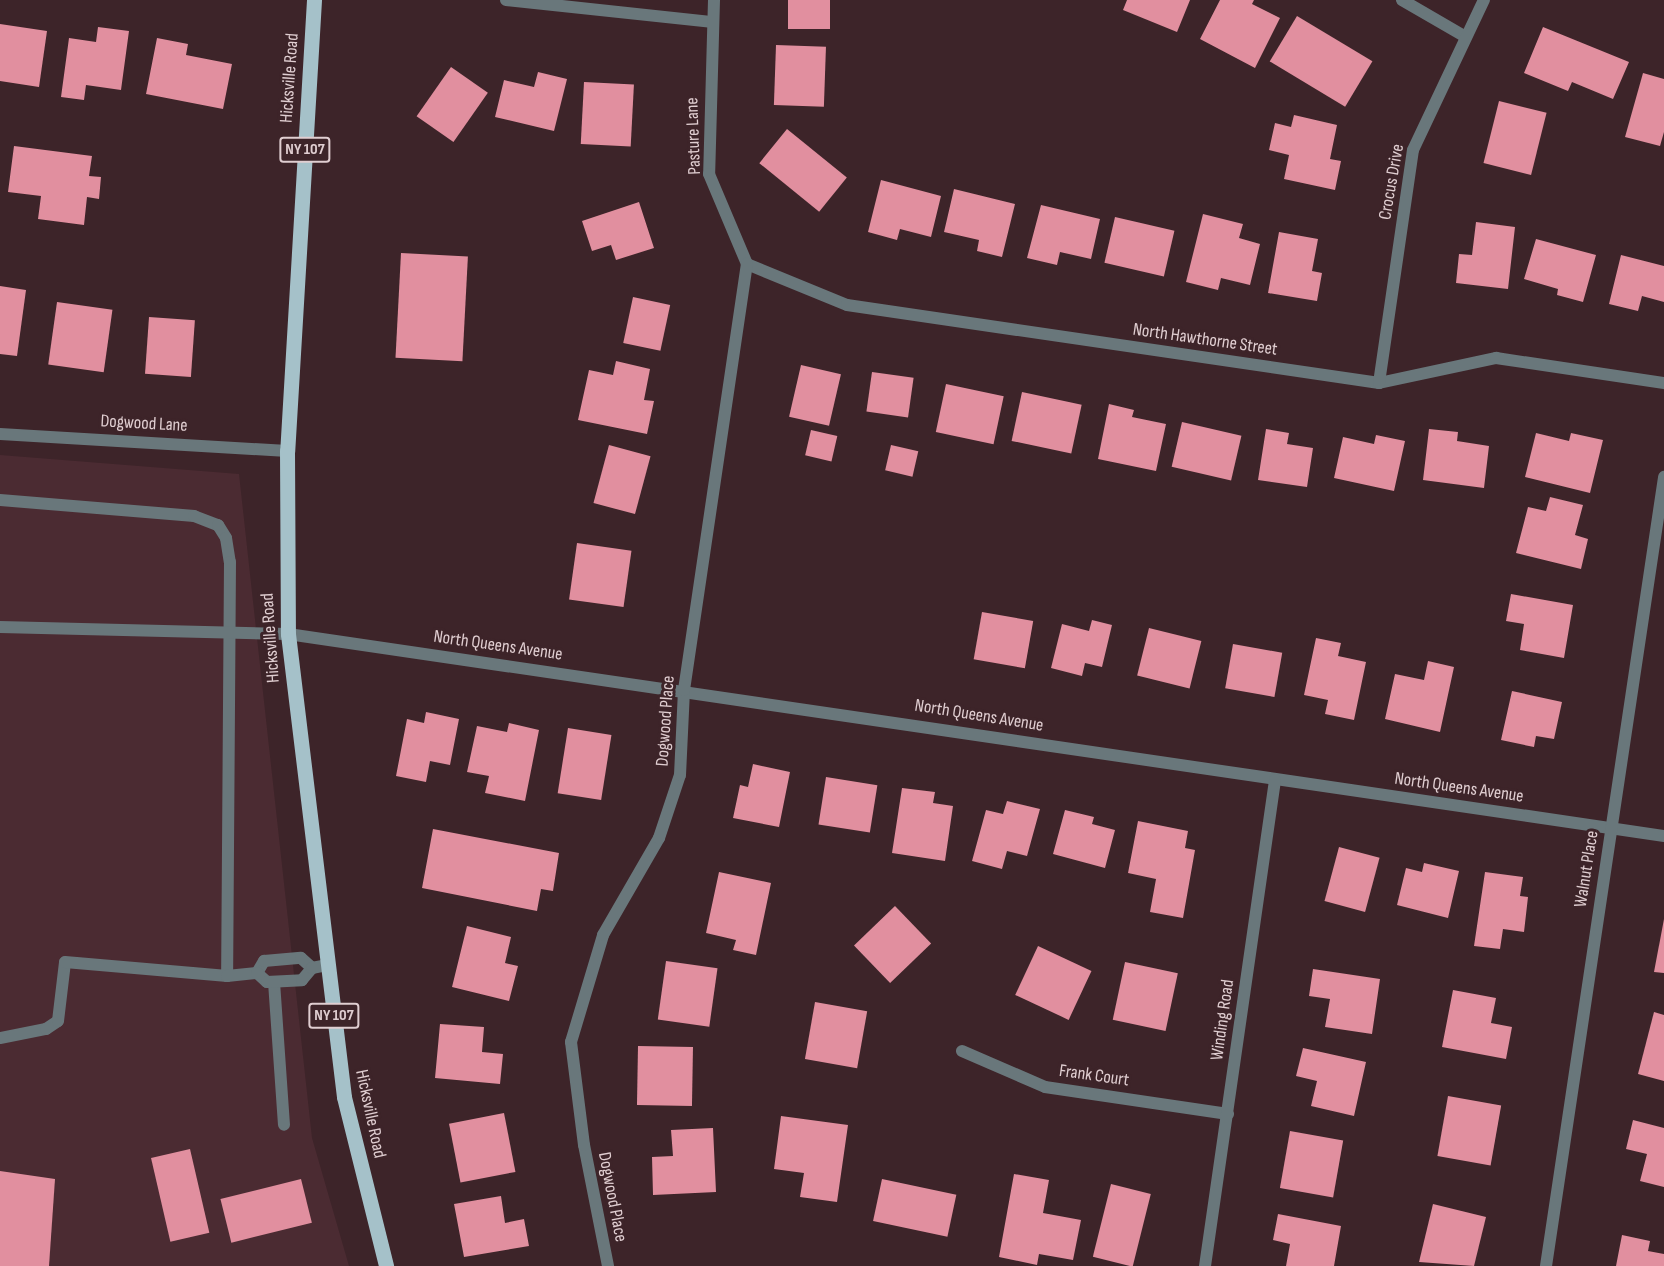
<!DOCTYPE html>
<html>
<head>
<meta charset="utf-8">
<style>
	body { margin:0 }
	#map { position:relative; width:1664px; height:1266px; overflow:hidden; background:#3d2429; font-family:"Sofia Sans Condensed",sans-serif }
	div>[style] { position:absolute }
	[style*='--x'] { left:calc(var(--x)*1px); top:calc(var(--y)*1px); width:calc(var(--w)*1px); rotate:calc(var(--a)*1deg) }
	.built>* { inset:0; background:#4b2b32 }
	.building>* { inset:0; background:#e18f9f; transform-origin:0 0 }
	.service>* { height:12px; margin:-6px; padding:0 6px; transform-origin:6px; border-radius:6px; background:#69777b }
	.minor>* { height:12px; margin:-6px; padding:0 6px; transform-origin:6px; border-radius:6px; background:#69777b }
	.primary>* { height:15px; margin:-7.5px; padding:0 7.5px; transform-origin:7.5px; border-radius:7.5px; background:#a5c1c9 }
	span { translate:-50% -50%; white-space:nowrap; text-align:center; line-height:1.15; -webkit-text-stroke:6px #3d2429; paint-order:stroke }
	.shield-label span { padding:2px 4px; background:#3d2429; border:2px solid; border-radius:4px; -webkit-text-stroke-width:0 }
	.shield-label { font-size:16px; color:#e0ced1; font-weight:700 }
	.street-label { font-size:18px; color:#e0ced1 }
</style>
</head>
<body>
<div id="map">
	<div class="built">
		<div style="clip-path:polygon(0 455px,239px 474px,312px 1138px,349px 1266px,0 1266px)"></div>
	</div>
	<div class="building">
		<div style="left:788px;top:0;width:42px;height:29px"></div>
		<div style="clip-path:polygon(1127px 0,1190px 0,1177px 32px,1123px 10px)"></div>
		<div style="clip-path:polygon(1220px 0,1254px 0,1252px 4px,1280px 18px,1255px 68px,1200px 39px)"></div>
		<div style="left:1297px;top:16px;width:88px;height:53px;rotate:31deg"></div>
		<div style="clip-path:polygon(0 24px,47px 31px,39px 87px,0 81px)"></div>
		<div style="clip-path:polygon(98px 27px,129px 31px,121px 90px,86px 85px,84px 100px,61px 97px,69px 38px,96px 42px)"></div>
		<div style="clip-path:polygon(1543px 27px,1629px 62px,1613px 99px,1572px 82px,1568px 91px,1524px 73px)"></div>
		<div style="clip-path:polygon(157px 38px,188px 44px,186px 55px,232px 64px,223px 109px,146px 94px)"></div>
		<div style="left:776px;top:45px;width:50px;height:60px;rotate:2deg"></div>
		<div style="left:451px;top:67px;width:45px;height:60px;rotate:35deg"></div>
		<div style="clip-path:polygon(538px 72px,567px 79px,554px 131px,495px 117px,504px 80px,534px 87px)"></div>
		<div style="clip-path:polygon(1643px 73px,1664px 79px,1664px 132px,1660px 146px,1625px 137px)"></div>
		<div style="left:584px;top:82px;width:50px;height:62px;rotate:3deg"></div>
		<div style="left:1499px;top:101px;width:49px;height:64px;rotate:14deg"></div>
		<div style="clip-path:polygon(1294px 115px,1337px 125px,1330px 159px,1341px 161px,1335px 190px,1284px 179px,1289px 155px,1269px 150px,1275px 123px,1291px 127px)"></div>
		<div style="left:787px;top:129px;width:77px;height:44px;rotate:39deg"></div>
		<div style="clip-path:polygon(14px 146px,92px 156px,89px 176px,101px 177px,99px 199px,87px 197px,84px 225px,38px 219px,41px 196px,8px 192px)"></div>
		<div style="clip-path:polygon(881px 180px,941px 196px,931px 237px,900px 229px,897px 240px,868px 232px)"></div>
		<div style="clip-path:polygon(954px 189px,1015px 204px,1002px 257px,977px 251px,979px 240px,944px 232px)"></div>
		<div style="clip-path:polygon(639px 202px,654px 248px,616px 260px,611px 245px,592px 251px,582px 221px)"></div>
		<div style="clip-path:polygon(1041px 205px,1100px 219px,1091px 259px,1060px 252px,1057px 265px,1027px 258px)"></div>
		<div style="clip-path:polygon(1203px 214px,1243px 224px,1239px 238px,1260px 244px,1250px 285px,1221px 278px,1218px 290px,1186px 282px)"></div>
		<div style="left:1115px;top:217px;width:61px;height:47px;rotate:13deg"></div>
		<div style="clip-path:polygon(1476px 222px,1515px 227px,1508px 289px,1456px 283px,1459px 254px,1472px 255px)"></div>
		<div style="clip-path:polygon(1279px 232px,1318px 239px,1312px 271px,1322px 273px,1317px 301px,1268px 293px)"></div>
		<div style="clip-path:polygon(1536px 239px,1596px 255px,1583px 302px,1557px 295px,1558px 289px,1524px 279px)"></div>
		<div style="left:401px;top:253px;width:67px;height:105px;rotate:3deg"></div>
		<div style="clip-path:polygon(1621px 255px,1664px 266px,1664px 302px,1642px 296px,1638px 311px,1609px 304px)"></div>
		<div style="clip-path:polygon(0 286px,26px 290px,17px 356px,0 354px)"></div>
		<div style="left:633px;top:297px;width:38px;height:47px;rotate:12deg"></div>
		<div style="left:57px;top:302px;width:56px;height:63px;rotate:8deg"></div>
		<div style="left:149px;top:317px;width:46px;height:57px;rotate:4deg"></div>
		<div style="clip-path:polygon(616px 361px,650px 369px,644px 400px,654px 401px,647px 434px,578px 420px,589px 370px,613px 375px)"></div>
		<div style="left:801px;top:365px;width:41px;height:53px;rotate:13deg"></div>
		<div style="left:872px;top:372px;width:42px;height:40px;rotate:8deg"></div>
		<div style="left:946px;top:384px;width:59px;height:49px;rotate:12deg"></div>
		<div style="left:1022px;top:392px;width:61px;height:50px;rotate:12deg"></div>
		<div style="clip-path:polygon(1109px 404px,1134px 410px,1132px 417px,1166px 424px,1156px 471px,1098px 459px)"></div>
		<div style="left:1182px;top:422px;width:61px;height:46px;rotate:13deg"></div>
		<div style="clip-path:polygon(1266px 429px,1289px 433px,1287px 444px,1313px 448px,1307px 487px,1258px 480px)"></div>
		<div style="clip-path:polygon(1429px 429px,1458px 432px,1457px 441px,1489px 446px,1484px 488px,1423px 480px)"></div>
		<div style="left:811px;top:430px;width:27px;height:26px;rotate:13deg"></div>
		<div style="clip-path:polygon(1536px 433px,1569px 441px,1571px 433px,1603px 440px,1590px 493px,1525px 477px)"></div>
		<div style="clip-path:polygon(1376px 435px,1405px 441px,1394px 491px,1334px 478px,1343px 437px,1374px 444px)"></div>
		<div style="left:609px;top:445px;width:43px;height:60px;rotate:15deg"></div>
		<div style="left:891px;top:445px;width:28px;height:26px;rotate:13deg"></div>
		<div style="clip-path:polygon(1550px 497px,1583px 505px,1575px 535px,1588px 539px,1581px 569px,1516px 553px,1528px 507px,1546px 511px)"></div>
		<div style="left:577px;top:543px;width:55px;height:57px;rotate:8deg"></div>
		<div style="clip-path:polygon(1511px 594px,1573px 605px,1564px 658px,1520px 650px,1524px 624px,1506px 621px)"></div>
		<div style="left:982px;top:612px;width:52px;height:48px;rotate:10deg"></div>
		<div style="clip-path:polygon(1092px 620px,1112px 625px,1102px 667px,1085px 663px,1082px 676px,1051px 668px,1062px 624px,1089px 631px)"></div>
		<div style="left:1149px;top:628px;width:54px;height:49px;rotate:14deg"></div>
		<div style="clip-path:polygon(1316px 638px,1341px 643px,1338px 656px,1366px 662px,1354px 720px,1325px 714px,1328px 700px,1304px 695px)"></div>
		<div style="left:1233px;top:644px;width:50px;height:45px;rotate:10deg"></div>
		<div style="clip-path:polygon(1428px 661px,1454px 667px,1440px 732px,1385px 719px,1395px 674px,1424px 680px)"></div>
		<div style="clip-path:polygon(1512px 691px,1562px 702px,1554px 739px,1536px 736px,1534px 747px,1501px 740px)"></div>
		<div style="clip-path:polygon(426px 712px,459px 719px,450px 765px,430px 761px,426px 782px,396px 776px,407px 719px,424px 723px)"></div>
		<div style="clip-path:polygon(509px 723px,539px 730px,525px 801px,485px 793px,489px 776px,467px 772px,477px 726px,507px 732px)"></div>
		<div style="left:568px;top:728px;width:44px;height:66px;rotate:9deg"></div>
		<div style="clip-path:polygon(753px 764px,790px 772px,779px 827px,733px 818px,740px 785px,748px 787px)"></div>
		<div style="left:826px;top:777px;width:52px;height:48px;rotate:9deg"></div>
		<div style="clip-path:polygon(902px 788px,935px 792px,933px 803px,953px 806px,945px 861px,892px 853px)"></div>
		<div style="clip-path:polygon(1007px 801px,1040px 809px,1027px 856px,1007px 851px,1002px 869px,972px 861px,986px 810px,1003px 814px)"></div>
		<div style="clip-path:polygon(1065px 810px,1094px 817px,1092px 824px,1115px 830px,1105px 868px,1053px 854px)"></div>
		<div style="clip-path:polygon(1138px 821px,1188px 831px,1185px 848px,1195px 850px,1183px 918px,1150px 912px,1156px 879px,1128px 873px)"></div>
		<div style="clip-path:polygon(433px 829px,559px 853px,553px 891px,541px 889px,537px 911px,422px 888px)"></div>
		<div style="left:1339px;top:847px;width:42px;height:56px;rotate:15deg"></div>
		<div style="clip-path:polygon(1424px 863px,1459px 871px,1448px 918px,1397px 905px,1406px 868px,1422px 872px)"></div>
		<div style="clip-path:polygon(719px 872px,771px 883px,756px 955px,733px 950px,736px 940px,706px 933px)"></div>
		<div style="clip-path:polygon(1485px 872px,1523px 877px,1520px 896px,1528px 897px,1524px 932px,1503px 929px,1500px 949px,1474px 946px)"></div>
		<div style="left:895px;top:906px;width:52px;height:57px;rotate:46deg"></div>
		<div style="clip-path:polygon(1664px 919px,1664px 973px,1654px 972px)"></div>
		<div style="clip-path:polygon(467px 926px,511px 937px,505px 963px,518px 966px,509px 1001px,452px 987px)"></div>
		<div style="left:1038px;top:946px;width:59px;height:54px;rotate:25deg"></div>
		<div style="left:666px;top:961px;width:52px;height:59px;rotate:8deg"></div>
		<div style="left:1125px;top:962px;width:54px;height:59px;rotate:12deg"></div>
		<div style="clip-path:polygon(1313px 969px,1380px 979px,1372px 1034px,1325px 1027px,1330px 999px,1309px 996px)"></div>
		<div style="clip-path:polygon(1453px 990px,1496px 998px,1491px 1023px,1512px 1027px,1506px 1059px,1442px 1047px)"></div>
		<div style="left:815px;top:1002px;width:53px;height:58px;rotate:10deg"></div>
		<div style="clip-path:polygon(1654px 1012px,1664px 1015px,1664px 1081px,1638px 1074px)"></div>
		<div style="clip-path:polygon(440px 1024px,484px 1027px,482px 1052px,503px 1054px,500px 1084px,435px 1078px)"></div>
		<div style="left:638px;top:1046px;width:55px;height:59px;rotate:1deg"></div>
		<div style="clip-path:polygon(1303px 1048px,1366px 1062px,1354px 1116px,1311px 1106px,1317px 1081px,1296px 1076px)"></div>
		<div style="left:1448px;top:1096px;width:54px;height:61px;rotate:10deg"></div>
		<div style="left:504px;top:1113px;width:60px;height:56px;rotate:79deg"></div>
		<div style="clip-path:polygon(781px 1116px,848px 1125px,837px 1202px,800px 1197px,804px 1173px,774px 1169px)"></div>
		<div style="clip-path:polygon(1633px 1120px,1664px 1128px,1664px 1187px,1640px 1181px,1647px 1154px,1626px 1149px)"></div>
		<div style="clip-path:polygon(713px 1128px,716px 1192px,653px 1195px,652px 1157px,673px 1156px,671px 1130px)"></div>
		<div style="left:1290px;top:1131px;width:54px;height:58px;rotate:10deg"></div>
		<div style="left:190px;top:1149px;width:86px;height:40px;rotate:77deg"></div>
		<div style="clip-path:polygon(0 1171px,55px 1179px,49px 1266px,0 1266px)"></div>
		<div style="clip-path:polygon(1014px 1174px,1049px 1180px,1043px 1213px,1081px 1220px,1073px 1260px,1039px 1254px,1037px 1265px,999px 1257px)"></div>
		<div style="left:301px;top:1179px;width:45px;height:83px;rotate:76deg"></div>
		<div style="left:882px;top:1179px;width:76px;height:43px;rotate:12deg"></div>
		<div style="left:1111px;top:1184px;width:41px;height:75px;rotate:14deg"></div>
		<div style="clip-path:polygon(501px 1196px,505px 1223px,524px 1219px,529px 1246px,464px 1257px,454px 1204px)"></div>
		<div style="clip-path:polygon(1433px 1204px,1486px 1217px,1474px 1266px,1419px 1262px)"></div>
		<div style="clip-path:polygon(1278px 1214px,1341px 1226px,1334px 1266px,1286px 1266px,1290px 1244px,1273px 1240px)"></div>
		<div style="clip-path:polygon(1622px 1235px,1650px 1241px,1648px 1251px,1664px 1254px,1664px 1266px,1616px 1266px)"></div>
	</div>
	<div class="service">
		<div style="--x:0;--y:500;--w:195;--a:4.7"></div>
		<div style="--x:194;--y:516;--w:26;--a:21"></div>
		<div style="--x:218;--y:525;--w:15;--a:58"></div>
		<div style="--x:226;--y:538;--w:24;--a:81"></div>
		<div style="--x:230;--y:562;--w:414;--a:90.4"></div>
		<div style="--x:0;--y:627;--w:288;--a:1.4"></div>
		<div style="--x:257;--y:973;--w:14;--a:-60"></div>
		<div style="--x:264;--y:961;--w:37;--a:-5"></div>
		<div style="--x:301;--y:958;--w:15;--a:42"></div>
		<div style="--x:274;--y:982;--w:143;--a:86"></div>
		<div style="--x:0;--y:1038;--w:47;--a:-11.1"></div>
		<div style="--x:46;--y:1029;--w:14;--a:-34"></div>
		<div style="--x:58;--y:1021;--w:59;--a:-83.2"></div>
		<div style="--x:65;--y:962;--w:163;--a:4.9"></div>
		<div style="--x:227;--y:976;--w:30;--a:-6"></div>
		<div style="--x:257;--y:973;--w:13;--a:42"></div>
		<div style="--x:267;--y:982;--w:35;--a:-3"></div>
		<div style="--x:302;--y:980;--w:16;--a:-50"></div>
		<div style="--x:312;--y:968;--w:16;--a:-11"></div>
	</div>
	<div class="minor">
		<div style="--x:506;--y:0;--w:206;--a:6.1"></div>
		<div style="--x:714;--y:0;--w:174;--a:91.6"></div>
		<div style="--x:709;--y:174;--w:98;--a:67.1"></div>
		<div style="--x:1402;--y:0;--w:72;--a:30.1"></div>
		<div style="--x:747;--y:264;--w:108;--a:22.3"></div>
		<div style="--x:847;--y:305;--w:538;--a:8.34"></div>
		<div style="--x:1379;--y:383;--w:120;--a:-12.1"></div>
		<div style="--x:1496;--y:358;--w:170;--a:8.5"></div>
		<div style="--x:1379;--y:383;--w:235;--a:-81.7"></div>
		<div style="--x:1413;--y:150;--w:166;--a:-64.7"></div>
		<div style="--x:0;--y:434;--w:288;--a:3.4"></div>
		<div style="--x:288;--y:634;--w:1391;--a:8.35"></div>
		<div style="--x:962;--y:1051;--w:90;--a:23.4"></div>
		<div style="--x:1045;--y:1087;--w:185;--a:8.4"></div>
		<div style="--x:608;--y:1266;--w:123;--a:-101.2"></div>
		<div style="--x:584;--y:1145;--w:104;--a:-97.2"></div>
		<div style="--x:571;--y:1042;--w:112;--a:-73.3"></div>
		<div style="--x:603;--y:935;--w:112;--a:-60"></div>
		<div style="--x:659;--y:838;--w:66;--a:-71.6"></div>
		<div style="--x:680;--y:775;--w:85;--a:-87.3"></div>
		<div style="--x:684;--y:690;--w:431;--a:-81.6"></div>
		<div style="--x:1205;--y:1266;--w:491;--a:-81.8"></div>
		<div style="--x:1546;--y:1266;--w:798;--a:-81.49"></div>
	</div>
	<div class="primary">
		<div style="--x:314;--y:0;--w:452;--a:93.4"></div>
		<div style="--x:287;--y:451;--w:183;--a:89.7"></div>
		<div style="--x:288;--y:634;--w:466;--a:83.1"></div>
		<div style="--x:344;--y:1097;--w:174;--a:76"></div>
	</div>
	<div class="shield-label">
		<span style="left:305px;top:150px">NY 107</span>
		<span style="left:334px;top:1016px">NY 107</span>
	</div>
	<div class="street-label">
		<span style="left:290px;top:78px;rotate:-86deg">Hicksville Road</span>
		<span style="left:694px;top:136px;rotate:-92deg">Pasture Lane</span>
		<span style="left:1392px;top:182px;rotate:-80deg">Crocus Drive</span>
		<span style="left:1205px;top:340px;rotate:8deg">North Hawthorne Street</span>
		<span style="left:144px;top:424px;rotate:3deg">Dogwood Lane</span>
		<span style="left:271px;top:638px;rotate:-94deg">Hicksville Road</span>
		<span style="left:498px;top:646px;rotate:8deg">North Queens Avenue</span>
		<span style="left:979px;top:716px;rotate:9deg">North Queens Avenue</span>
		<span style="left:666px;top:721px;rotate:-86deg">Dogwood Place</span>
		<span style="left:1459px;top:788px;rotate:8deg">North Queens Avenue</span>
		<span style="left:1587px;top:869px;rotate:-81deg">Walnut Place</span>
		<span style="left:1223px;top:1020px;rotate:-82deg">Winding Road</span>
		<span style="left:1094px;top:1076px;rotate:8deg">Frank Court</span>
		<span style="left:370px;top:1114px;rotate:78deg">Hicksville Road</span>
		<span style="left:612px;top:1197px;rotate:79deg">Dogwood Place</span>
	</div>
</div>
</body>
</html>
